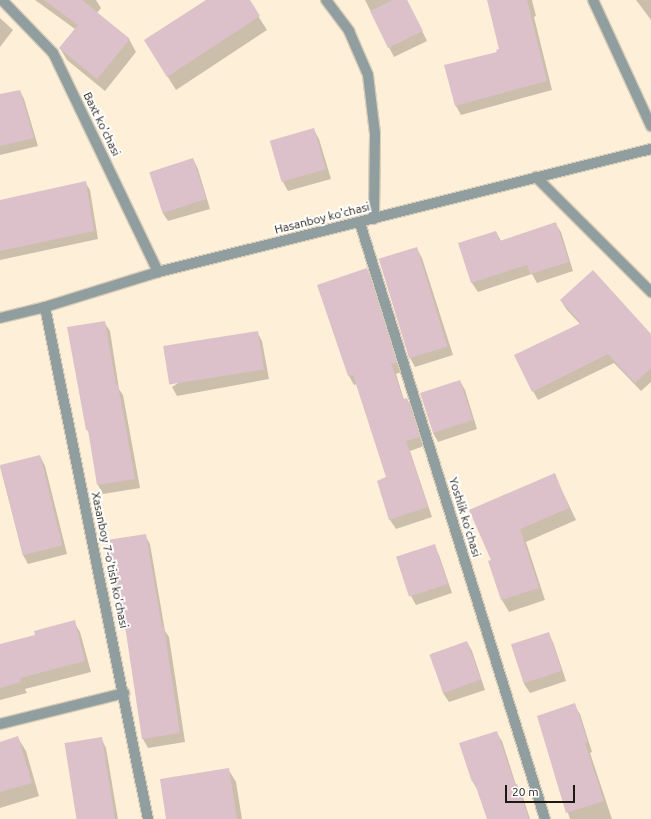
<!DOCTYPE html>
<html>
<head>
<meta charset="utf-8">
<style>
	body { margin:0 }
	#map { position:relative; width:651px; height:819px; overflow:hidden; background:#feefd8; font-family:Ubuntu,sans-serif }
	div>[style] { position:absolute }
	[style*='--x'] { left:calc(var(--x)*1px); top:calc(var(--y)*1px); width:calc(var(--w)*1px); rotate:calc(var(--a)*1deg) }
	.shadow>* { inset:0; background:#0003 }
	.building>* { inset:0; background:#dcc0ca; transform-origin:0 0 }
	.roads { filter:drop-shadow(1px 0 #dacdb8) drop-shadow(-1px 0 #dacdb8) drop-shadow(0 1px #dacdb8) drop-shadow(0 -1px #dacdb8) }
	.minor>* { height:10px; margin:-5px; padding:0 5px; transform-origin:5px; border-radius:5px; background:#909e9f }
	span { translate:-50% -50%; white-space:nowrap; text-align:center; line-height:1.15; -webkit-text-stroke:4px #fff; paint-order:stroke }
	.street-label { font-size:12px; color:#1d1810 }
	.scale { position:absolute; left:505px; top:785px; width:70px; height:18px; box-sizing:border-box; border:2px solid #1d1810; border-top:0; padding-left:5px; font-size:12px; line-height:14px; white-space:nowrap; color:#1d1810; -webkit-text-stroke:3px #fff; paint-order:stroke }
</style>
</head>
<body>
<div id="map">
	<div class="shadow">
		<div style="clip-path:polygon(35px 0,96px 0,101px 8px,97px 13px,129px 39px,136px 52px,105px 91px,67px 60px,60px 48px,75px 29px)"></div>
		<div style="clip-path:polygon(207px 0,248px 0,267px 30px,176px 90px,145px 41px)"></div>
		<div style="clip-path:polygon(365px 0,407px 0,427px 41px,394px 57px)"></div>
		<div style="clip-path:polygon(488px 0,532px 0,536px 16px,534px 17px,552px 90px,461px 115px,456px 106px,446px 66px,498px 53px,501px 50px)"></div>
		<div style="clip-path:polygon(636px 0,651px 0,651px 20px)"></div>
		<div style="clip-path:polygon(0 18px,13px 30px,0 47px)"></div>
		<div style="clip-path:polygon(20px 91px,24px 99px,38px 146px,0 155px,0 95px)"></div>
		<div style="clip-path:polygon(314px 130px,319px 139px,331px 179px,288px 191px,283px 182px,271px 142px)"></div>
		<div style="clip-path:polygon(193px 159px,198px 169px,210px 209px,168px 221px,162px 212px)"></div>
		<div style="clip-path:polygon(85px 182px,90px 190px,98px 239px,0 260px,0 201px)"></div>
		<div style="clip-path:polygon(555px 223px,561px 232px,573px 271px,537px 283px,532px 274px,478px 292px,472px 283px,460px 244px,496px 232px,501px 241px)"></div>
		<div style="clip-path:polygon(417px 249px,422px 258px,453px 355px,415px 367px,410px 358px)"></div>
		<div style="clip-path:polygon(367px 270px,372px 279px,401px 372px,396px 374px,404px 400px,407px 399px,412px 408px,424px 446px,410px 451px,432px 517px,396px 529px,390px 520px,378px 481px,388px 478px,357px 384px,354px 385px,349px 376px)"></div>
		<div style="clip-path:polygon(561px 301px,651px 335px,651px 382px,641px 391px,614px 363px,538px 400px,533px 391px,580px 324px,567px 310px)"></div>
		<div style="clip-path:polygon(104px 322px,110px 331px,119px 389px,123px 395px,140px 488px,103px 494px,98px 485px,90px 434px,87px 430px)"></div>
		<div style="clip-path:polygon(257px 332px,262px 341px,269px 379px,177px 396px,172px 387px)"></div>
		<div style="clip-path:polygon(460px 381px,465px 390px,477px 429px,438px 442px,433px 433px)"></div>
		<div style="clip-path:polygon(40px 456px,45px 466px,67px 554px,28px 564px,23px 555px,0 466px)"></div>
		<div style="clip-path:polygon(554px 474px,576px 520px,526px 542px,545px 600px,509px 612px,502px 600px,489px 561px,492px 560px)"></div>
		<div style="clip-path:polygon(145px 535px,150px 544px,165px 631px,169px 637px,185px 742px,148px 748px,143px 739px,127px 632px,123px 626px,109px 541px)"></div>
		<div style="clip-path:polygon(434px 546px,439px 555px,452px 593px,416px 605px,411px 596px)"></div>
		<div style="clip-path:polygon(74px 622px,80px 632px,91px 672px,25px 689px,27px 693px,0 700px,0 645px,36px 636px)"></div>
		<div style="clip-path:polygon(548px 633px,553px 642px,566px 681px,530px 693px,524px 684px)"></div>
		<div style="clip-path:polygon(467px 642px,472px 651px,485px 690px,449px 702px,443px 693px,431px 654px)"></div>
		<div style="clip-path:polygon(574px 705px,580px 714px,592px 752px,590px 753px,612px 819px,570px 819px,555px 775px)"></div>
		<div style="clip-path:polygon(496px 732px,502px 741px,516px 785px,522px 794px,530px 819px,488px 819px,478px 791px,473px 782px,460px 744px)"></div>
		<div style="clip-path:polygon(18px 738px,26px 751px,39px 796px,0 808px,0 743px)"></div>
		<div style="clip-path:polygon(101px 738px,106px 748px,118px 819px,78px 819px)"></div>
		<div style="clip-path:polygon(228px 769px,236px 782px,242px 819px,167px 819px)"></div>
	</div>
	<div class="building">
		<div style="clip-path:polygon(44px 0,82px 0,130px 39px,97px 79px,59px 48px,78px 25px)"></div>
		<div style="clip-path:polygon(206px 0,250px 0,260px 16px,167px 77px,144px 40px)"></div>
		<div style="clip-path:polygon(393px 0,407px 0,423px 31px,388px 48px,370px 11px)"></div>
		<div style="clip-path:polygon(487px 0,527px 0,547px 81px,455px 106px,444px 65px,497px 52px,496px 50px,499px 49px)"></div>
		<div style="clip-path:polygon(20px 90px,34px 138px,0 146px,0 94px)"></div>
		<div style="left:314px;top:128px;width:43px;height:46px;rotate:74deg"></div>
		<div style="left:193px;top:158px;width:43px;height:46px;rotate:72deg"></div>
		<div style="clip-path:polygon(86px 181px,94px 231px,0 251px,0 200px)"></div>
		<div style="clip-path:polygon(556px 222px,569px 262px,530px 274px,527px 265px,471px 283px,458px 243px,496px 231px,500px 241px)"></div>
		<div style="left:417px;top:247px;width:104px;height:40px;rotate:73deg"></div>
		<div style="clip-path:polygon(367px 268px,397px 363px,391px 364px,403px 399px,407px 398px,420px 437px,406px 441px,428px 507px,389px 520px,377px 481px,386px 477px,353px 375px,348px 376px,317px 285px)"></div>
		<div style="clip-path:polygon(593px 270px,651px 334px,651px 368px,635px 383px,608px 354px,532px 392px,514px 355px,581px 323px,560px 300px)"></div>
		<div style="clip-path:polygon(105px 321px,116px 385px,118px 385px,135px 479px,97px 485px,88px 430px,86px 430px,67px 327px)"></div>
		<div style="left:258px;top:331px;width:39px;height:96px;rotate:81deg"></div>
		<div style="left:460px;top:380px;width:42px;height:42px;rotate:72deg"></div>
		<div style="left:40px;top:455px;width:93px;height:41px;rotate:76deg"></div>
		<div style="clip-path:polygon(555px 473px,569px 508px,520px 529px,539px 588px,501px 600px,488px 561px,491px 560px,469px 510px)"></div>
		<div style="clip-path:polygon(146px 534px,162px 627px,164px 627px,180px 733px,142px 739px,125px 626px,122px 626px,107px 540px)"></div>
		<div style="left:435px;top:544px;width:42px;height:41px;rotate:72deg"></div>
		<div style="clip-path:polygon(75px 620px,85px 661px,20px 678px,21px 682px,0 688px,0 644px,35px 635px,34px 631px)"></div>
		<div style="left:549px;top:632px;width:41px;height:40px;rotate:72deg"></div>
		<div style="left:467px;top:641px;width:41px;height:40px;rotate:70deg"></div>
		<div style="clip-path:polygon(575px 703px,588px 743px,585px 743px,604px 801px,566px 813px,537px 716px)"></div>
		<div style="clip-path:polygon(497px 731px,515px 784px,517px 784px,529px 819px,487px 819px,474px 781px,472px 782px,459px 743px)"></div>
		<div style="clip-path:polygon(18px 736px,32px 783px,0 792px,0 742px)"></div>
		<div style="left:102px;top:737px;width:83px;height:38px;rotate:81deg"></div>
		<div style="clip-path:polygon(229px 768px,237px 819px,166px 819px,160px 779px)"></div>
	</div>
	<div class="roads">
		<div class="minor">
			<div style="--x:2;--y:0;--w:74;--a:46.1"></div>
			<div style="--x:53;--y:53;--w:11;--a:63"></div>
			<div style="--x:58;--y:63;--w:232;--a:64.4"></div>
			<div style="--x:326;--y:0;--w:39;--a:53"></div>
			<div style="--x:349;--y:31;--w:48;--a:66.6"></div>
			<div style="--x:368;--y:75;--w:59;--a:83.2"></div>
			<div style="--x:375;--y:134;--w:85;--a:90.7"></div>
			<div style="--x:593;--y:0;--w:139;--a:65.3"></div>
			<div style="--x:536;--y:177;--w:163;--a:45"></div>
			<div style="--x:360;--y:223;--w:624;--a:72.76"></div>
			<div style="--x:45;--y:307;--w:522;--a:78.63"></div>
			<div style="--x:0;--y:318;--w:46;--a:-13.7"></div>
			<div style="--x:45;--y:307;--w:118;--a:-17.2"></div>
			<div style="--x:158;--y:272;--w:508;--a:-14.01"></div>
			<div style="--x:0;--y:724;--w:128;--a:-14"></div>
		</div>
	</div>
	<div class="street-label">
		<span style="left:102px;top:124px;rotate:64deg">Baxt ko'chasi</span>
		<span style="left:322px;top:218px;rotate:-14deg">Hasanboy ko'chasi</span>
		<span style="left:465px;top:517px;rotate:73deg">Yoshlik ko'chasi</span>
		<span style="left:110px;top:560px;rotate:78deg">Xasanboy 7-o'tish ko'chasi</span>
	</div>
	<div class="scale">20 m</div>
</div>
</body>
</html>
